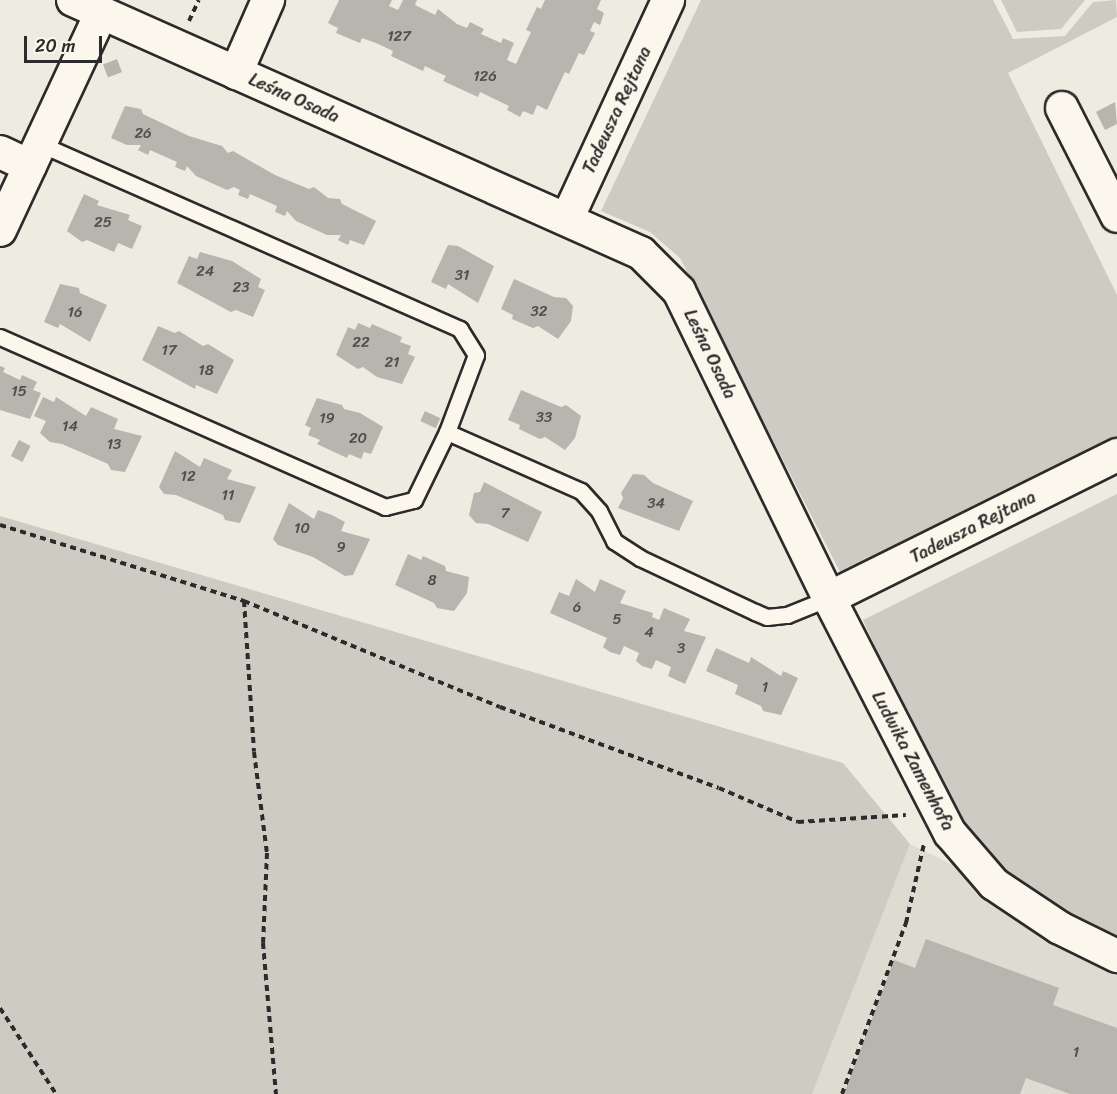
<!DOCTYPE html>
<html>
<head>
<meta charset="utf-8">
<style>
	body { margin:0 }
	#map { position:relative; width:1117px; height:1094px; overflow:hidden; background:#eeebe0; font-family:Sriracha,sans-serif }
	div>[style] { position:absolute }
	[style*='--x'] { left:calc(var(--x)*1px); top:calc(var(--y)*1px); width:calc(var(--w)*1px); rotate:calc(var(--a)*1deg) }
	.built>* { inset:0; background:#dedbd1 }
	.green>* { inset:0; background:#cecbc2 }
	.building>* { inset:0; background:#b8b5ae; transform-origin:0 0 }
	.path>* { height:4px; margin-top:-2px; transform-origin:0; background:repeating-linear-gradient(90deg,#2b2b2b 0 6px,transparent 0 10.5px) }
	.roads { filter:drop-shadow(2px 0 #2b2b2b) drop-shadow(-2px 0 #2b2b2b) drop-shadow(0 2px #2b2b2b) drop-shadow(0 -2px #2b2b2b) }
	.service>* { height:15px; margin:-7.5px; padding:0 7.5px; transform-origin:7.5px; border-radius:7.5px; background:#fbf7ec }
	.minor>* { height:32px; margin:-16px; padding:0 16px; transform-origin:16px; border-radius:16px; background:#fbf7ec }
	span { translate:-50% -50%; white-space:nowrap; text-align:center; line-height:1.15; -webkit-text-stroke:5px #fbf7ec; paint-order:stroke }
	.number-label { font-size:15px; color:#4e4e4c }
	.number-label span { -webkit-text-stroke-width:0 }
	.street-label { font-size:18px; color:#2b2b2b }
	.scale { position:absolute; left:24px; top:36px; width:78px; height:27px; box-sizing:border-box; border:3px solid #2b2b2b; border-top:0; padding-left:8px; font-size:18px; line-height:21px; white-space:nowrap; color:#2b2b2b; -webkit-text-stroke:4px #fbf7ec; paint-order:stroke }
</style>
</head>
<body>
<div id="map">
	<div class="built">
		<div style="clip-path:polygon(910px 844px,1117px 945px,1117px 1094px,812px 1094px)"></div>
	</div>
	<div class="green">
		<div style="clip-path:polygon(701px 0,993px 0,1013px 39px,1065px 36px,1093px 2px,1116px 0,1117px 17px,1008px 73px,1117px 295px,1117px 438px,840px 572px,680px 258px,650px 232px,601px 211px)"></div>
		<div style="clip-path:polygon(1001px 0,1085px 0,1061px 29px,1017px 32px)"></div>
		<div style="clip-path:polygon(1117px 494px,1117px 945px,1024px 899px,958px 827px,863px 620px)"></div>
		<div style="clip-path:polygon(0 516px,843px 763px,910px 844px,812px 1094px,0 1094px)"></div>
	</div>
	<div class="building">
		<div style="clip-path:polygon(339px 0,392px 0,389px 6px,398px 10px,403px 0,417px 0,415px 5px,435px 15px,438px 9px,457px 24px,467px 28px,470px 22px,484px 29px,481px 34px,501px 43px,503px 38px,514px 43px,507px 60px,516px 64px,531px 32px,526px 30px,537px 7px,541px 9px,545px 0,601px 0,597px 9px,604px 13px,600px 25px,594px 22px,590px 31px,595px 33px,584px 55px,579px 53px,569px 74px,565px 72px,547px 110px,537px 105px,533px 115px,523px 111px,520px 117px,507px 110px,509px 106px,480px 92px,478px 97px,443px 81px,446px 76px,435px 71px,425px 66px,423px 71px,391px 56px,393px 51px,376px 43px,362px 38px,360px 43px,336px 33px,338px 28px,328px 23px)"></div>
		<div style="left:117px;top:59px;width:14px;height:15px;rotate:69deg"></div>
		<div style="clip-path:polygon(1115px 102px,1117px 124px,1105px 130px,1096px 112px)"></div>
		<div style="clip-path:polygon(125px 106px,141px 109px,143px 114px,189px 136px,222px 146px,228px 153px,233px 151px,275px 175px,309px 189px,314px 187px,328px 198px,340px 199px,342px 204px,376px 221px,364px 245px,350px 240px,348px 245px,338px 240px,341px 235px,327px 235px,296px 221px,287px 211px,285px 216px,275px 212px,277px 206px,250px 194px,248px 199px,238px 195px,240px 190px,234px 187px,227px 190px,196px 176px,187px 166px,185px 171px,175px 167px,177px 162px,150px 150px,148px 155px,138px 150px,141px 145px,127px 145px,111px 138px)"></div>
		<div style="clip-path:polygon(84px 194px,99px 201px,97px 205px,130px 215px,128px 220px,142px 226px,132px 249px,118px 243px,114px 252px,87px 240px,82px 242px,67px 231px)"></div>
		<div style="clip-path:polygon(448px 245px,458px 246px,494px 266px,478px 303px,448px 284px,446px 289px,431px 282px)"></div>
		<div style="clip-path:polygon(200px 252px,232px 261px,261px 279px,258px 287px,265px 290px,253px 317px,236px 310px,231px 312px,177px 283px,189px 256px,197px 259px)"></div>
		<div style="clip-path:polygon(514px 279px,554px 297px,566px 298px,573px 306px,571px 321px,558px 339px,538px 326px,533px 328px,512px 319px,513px 315px,501px 309px)"></div>
		<div style="clip-path:polygon(60px 284px,79px 288px,80px 293px,107px 305px,90px 342px,60px 324px,58px 328px,44px 322px)"></div>
		<div style="clip-path:polygon(358px 323px,370px 328px,372px 324px,402px 337px,400px 342px,411px 346px,408px 354px,415px 357px,402px 384px,377px 377px,363px 367px,358px 369px,336px 355px,348px 327px,355px 330px)"></div>
		<div style="clip-path:polygon(158px 326px,175px 333px,179px 331px,203px 346px,208px 344px,234px 360px,217px 394px,196px 385px,195px 389px,142px 360px)"></div>
		<div style="clip-path:polygon(0 366px,5px 368px,3px 372px,20px 380px,22px 375px,37px 382px,33px 390px,41px 393px,30px 419px,0 410px)"></div>
		<div style="clip-path:polygon(521px 390px,561px 407px,566px 405px,581px 416px,575px 438px,565px 450px,545px 437px,540px 439px,519px 429px,520px 425px,508px 420px)"></div>
		<div style="clip-path:polygon(43px 397px,54px 402px,56px 397px,86px 416px,91px 407px,118px 419px,114px 429px,142px 436px,125px 472px,111px 470px,108px 464px,62px 444px,50px 442px,40px 433px,46px 421px,34px 416px)"></div>
		<div style="clip-path:polygon(317px 398px,342px 405px,344px 409px,360px 413px,383px 427px,371px 454px,364px 452px,361px 459px,349px 454px,347px 458px,317px 444px,320px 440px,308px 435px,311px 428px,305px 425px)"></div>
		<div style="left:425px;top:411px;width:17px;height:11px;rotate:25deg"></div>
		<div style="left:19px;top:440px;width:13px;height:18px;rotate:27deg"></div>
		<div style="clip-path:polygon(175px 451px,200px 467px,204px 458px,232px 470px,227px 479px,256px 487px,240px 523px,225px 520px,223px 515px,176px 495px,164px 494px,159px 487px)"></div>
		<div style="clip-path:polygon(633px 474px,644px 475px,653px 483px,693px 501px,679px 531px,618px 508px,623px 498px,621px 493px)"></div>
		<div style="clip-path:polygon(484px 482px,542px 512px,528px 542px,488px 524px,476px 523px,469px 515px,474px 493px,480px 492px)"></div>
		<div style="clip-path:polygon(289px 503px,314px 519px,318px 510px,332px 515px,345px 522px,341px 531px,370px 539px,353px 575px,345px 576px,313px 557px,278px 545px,273px 539px)"></div>
		<div style="clip-path:polygon(408px 554px,421px 560px,423px 556px,445px 566px,446px 571px,469px 577px,467px 593px,454px 611px,437px 608px,434px 603px,395px 585px)"></div>
		<div style="clip-path:polygon(576px 579px,595px 592px,600px 579px,626px 591px,620px 603px,653px 613px,652px 617px,659px 620px,664px 608px,690px 619px,684px 631px,706px 637px,685px 684px,668px 676px,671px 667px,656px 660px,652px 669px,642px 666px,636px 661px,639px 653px,624px 646px,620px 655px,610px 652px,603px 647px,607px 638px,550px 613px,559px 592px,569px 596px)"></div>
		<div style="clip-path:polygon(716px 648px,749px 663px,751px 657px,781px 676px,783px 671px,798px 678px,781px 715px,763px 711px,761px 706px,735px 694px,738px 685px,706px 671px)"></div>
		<div style="clip-path:polygon(926px 939px,1059px 988px,1053px 1005px,1117px 1028px,1117px 1094px,1070px 1094px,1026px 1078px,1020px 1094px,844px 1094px,894px 960px,915px 968px)"></div>
	</div>
	<div class="path">
		<div style="--x:189;--y:21;--w:23;--a:-65"></div>
		<div style="--x:0;--y:525;--w:256;--a:17.3"></div>
		<div style="--x:244;--y:601;--w:277;--a:22.5"></div>
		<div style="--x:500;--y:707;--w:233;--a:20.3"></div>
		<div style="--x:719;--y:788;--w:86;--a:23.3"></div>
		<div style="--x:798;--y:822;--w:108;--a:-3.7"></div>
		<div style="--x:244;--y:601;--w:151;--a:86.2"></div>
		<div style="--x:254;--y:752;--w:102;--a:82.7"></div>
		<div style="--x:267;--y:853;--w:90;--a:92.5"></div>
		<div style="--x:263;--y:943;--w:152;--a:85.1"></div>
		<div style="--x:0;--y:1008;--w:103;--a:56.9"></div>
		<div style="--x:842;--y:1094;--w:183;--a:-69.5"></div>
		<div style="--x:906;--y:923;--w:81;--a:-77.2"></div>
	</div>
	<div class="roads">
		<div class="service">
			<div style="--x:0;--y:337;--w:421;--a:23.8"></div>
			<div style="--x:385;--y:507;--w:30;--a:-14"></div>
			<div style="--x:414;--y:500;--w:76;--a:-64.1"></div>
			<div style="--x:447;--y:432;--w:82;--a:-69.4"></div>
			<div style="--x:476;--y:355;--w:31;--a:-122"></div>
			<div style="--x:460;--y:329;--w:459;--a:-156.2"></div>
			<div style="--x:447;--y:432;--w:146;--a:23.8"></div>
			<div style="--x:581;--y:491;--w:27;--a:48"></div>
			<div style="--x:599;--y:511;--w:34;--a:63"></div>
			<div style="--x:614;--y:541;--w:31;--a:33"></div>
			<div style="--x:640;--y:558;--w:127;--a:25.2"></div>
			<div style="--x:755;--y:612;--w:13;--a:23"></div>
			<div style="--x:767;--y:617;--w:20;--a:-6"></div>
			<div style="--x:787;--y:615;--w:45;--a:-22"></div>
		</div>
		<div class="minor">
			<div style="--x:73;--y:0;--w:622;--a:24.01"></div>
			<div style="--x:641;--y:253;--w:54;--a:45"></div>
			<div style="--x:679;--y:291;--w:342;--a:64"></div>
			<div style="--x:829;--y:598;--w:264;--a:62.8"></div>
			<div style="--x:950;--y:833;--w:67;--a:49.2"></div>
			<div style="--x:994;--y:884;--w:79;--a:33.7"></div>
			<div style="--x:1060;--y:928;--w:64;--a:26.2"></div>
			<div style="--x:236;--y:73;--w:80;--a:-66.3"></div>
			<div style="--x:1062;--y:108;--w:121;--a:63"></div>
			<div style="--x:0;--y:152;--w:33;--a:25"></div>
			<div style="--x:567;--y:219;--w:241;--a:-65.2"></div>
			<div style="--x:0;--y:230;--w:239;--a:-65"></div>
			<div style="--x:829;--y:598;--w:322;--a:-26.4"></div>
		</div>
	</div>
	<div class="number-label">
		<span style="left:399px;top:37px">127</span>
		<span style="left:485px;top:77px">126</span>
		<span style="left:143px;top:134px">26</span>
		<span style="left:103px;top:223px">25</span>
		<span style="left:205px;top:272px">24</span>
		<span style="left:462px;top:276px">31</span>
		<span style="left:241px;top:288px">23</span>
		<span style="left:539px;top:312px">32</span>
		<span style="left:75px;top:313px">16</span>
		<span style="left:361px;top:343px">22</span>
		<span style="left:169px;top:351px">17</span>
		<span style="left:392px;top:363px">21</span>
		<span style="left:206px;top:371px">18</span>
		<span style="left:19px;top:392px">15</span>
		<span style="left:544px;top:418px">33</span>
		<span style="left:327px;top:419px">19</span>
		<span style="left:70px;top:427px">14</span>
		<span style="left:358px;top:439px">20</span>
		<span style="left:114px;top:445px">13</span>
		<span style="left:188px;top:477px">12</span>
		<span style="left:228px;top:496px">11</span>
		<span style="left:656px;top:504px">34</span>
		<span style="left:505px;top:514px">7</span>
		<span style="left:302px;top:529px">10</span>
		<span style="left:341px;top:548px">9</span>
		<span style="left:432px;top:581px">8</span>
		<span style="left:577px;top:608px">6</span>
		<span style="left:617px;top:620px">5</span>
		<span style="left:649px;top:633px">4</span>
		<span style="left:681px;top:649px">3</span>
		<span style="left:765px;top:688px">1</span>
		<span style="left:1076px;top:1053px">1</span>
	</div>
	<div class="street-label">
		<span style="left:294px;top:98px;rotate:24deg">Leśna Osada</span>
		<span style="left:617px;top:110px;rotate:-65deg">Tadeusza Rejtana</span>
		<span style="left:710px;top:354px;rotate:64deg">Leśna Osada</span>
		<span style="left:973px;top:527px;rotate:-27deg">Tadeusza Rejtana</span>
		<span style="left:913px;top:761px;rotate:62deg">Ludwika Zamenhofa</span>
	</div>
	<div class="scale">20 m</div>
</div>
</body>
</html>
